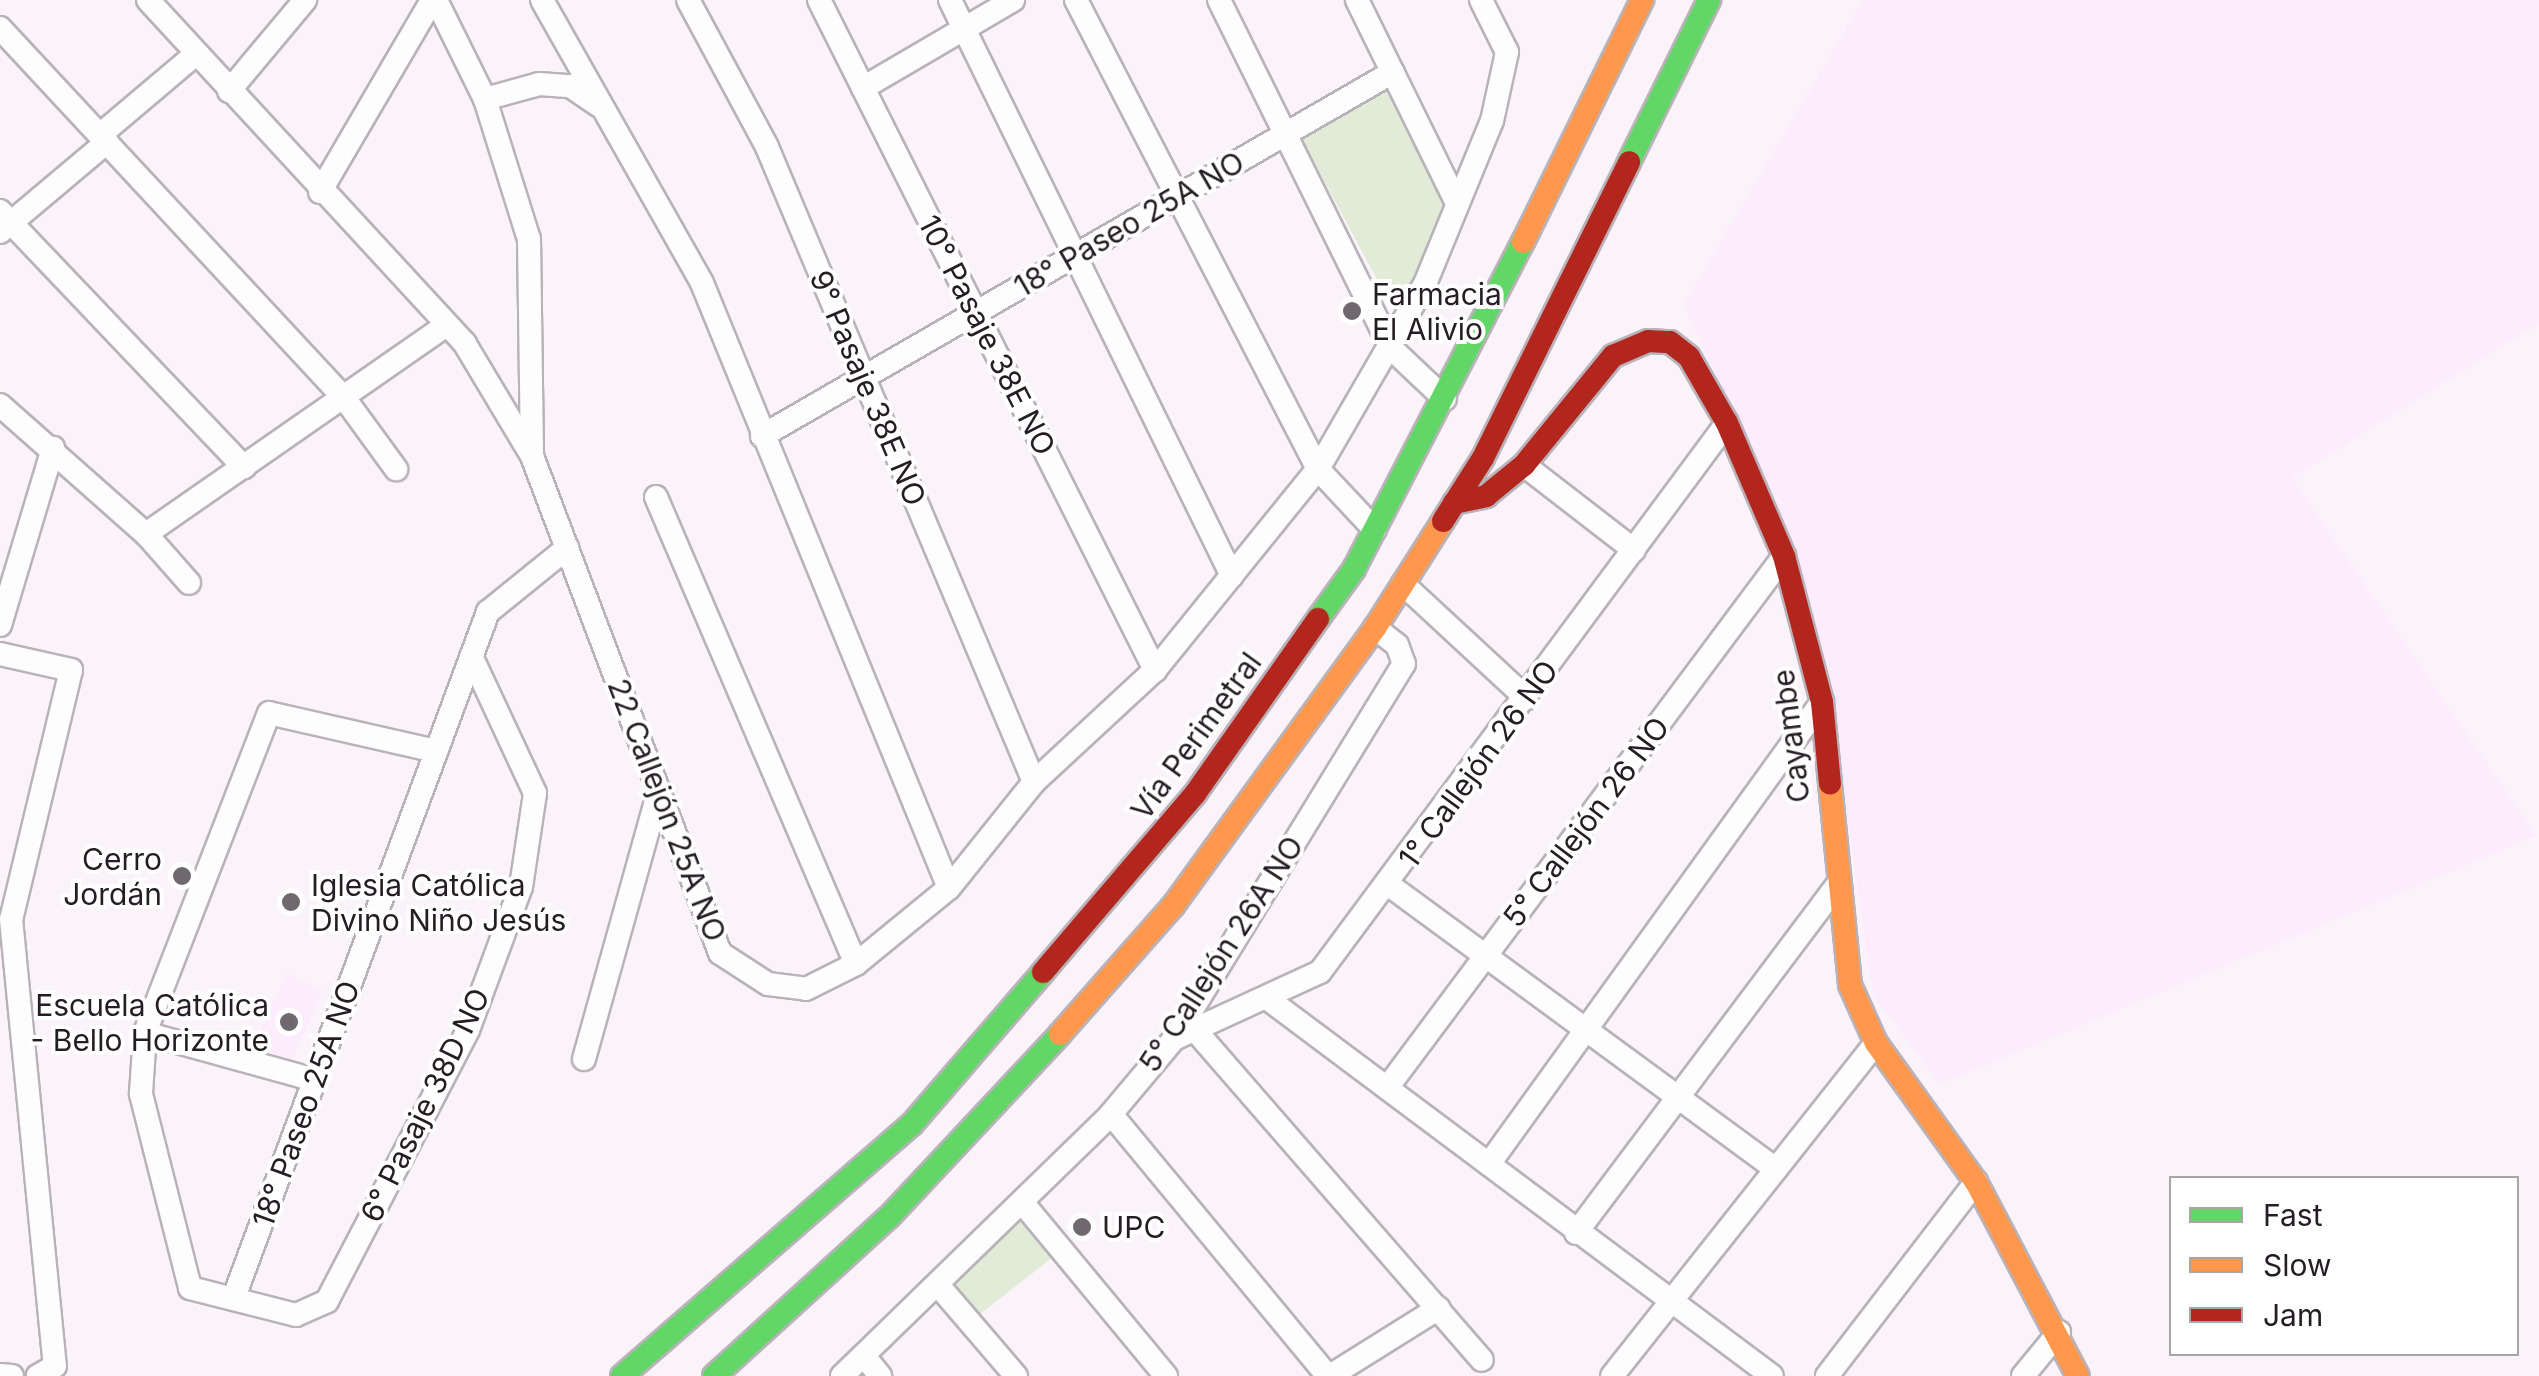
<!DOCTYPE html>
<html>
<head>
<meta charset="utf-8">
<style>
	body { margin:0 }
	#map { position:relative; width:2539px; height:1376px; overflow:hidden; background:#faf4fa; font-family:Inter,sans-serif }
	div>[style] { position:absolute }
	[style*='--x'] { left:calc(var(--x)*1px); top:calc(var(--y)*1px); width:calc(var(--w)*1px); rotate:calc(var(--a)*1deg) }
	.built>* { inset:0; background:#fcecfd; transform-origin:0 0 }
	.green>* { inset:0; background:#e1ebd8; transform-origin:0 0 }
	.roads { filter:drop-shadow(2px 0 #b9b3b9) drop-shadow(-2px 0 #b9b3b9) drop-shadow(0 2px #b9b3b9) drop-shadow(0 -2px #b9b3b9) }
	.street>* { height:22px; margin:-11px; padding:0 11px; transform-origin:11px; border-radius:11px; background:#fefdfe }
	.fast>* { height:22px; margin:-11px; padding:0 11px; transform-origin:11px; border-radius:11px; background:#63d668 }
	.slow>* { height:22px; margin:-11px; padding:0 11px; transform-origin:11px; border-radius:11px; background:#ff974d }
	.jam>* { height:22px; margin:-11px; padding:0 11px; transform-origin:11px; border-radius:11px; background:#b3261e }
	.dots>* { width:28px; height:28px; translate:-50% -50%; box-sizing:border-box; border:5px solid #fff; border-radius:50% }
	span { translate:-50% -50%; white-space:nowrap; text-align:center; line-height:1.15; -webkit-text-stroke:8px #fff; paint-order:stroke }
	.street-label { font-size:30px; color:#241d24 }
	.poi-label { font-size:30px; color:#241d24 }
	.left { translate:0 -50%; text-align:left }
	.right { translate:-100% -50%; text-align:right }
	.legend { position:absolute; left:2169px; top:1176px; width:350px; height:180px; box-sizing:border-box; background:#fff; border:2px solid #a7a5a7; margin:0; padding:12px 18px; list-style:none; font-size:30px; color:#241d24 }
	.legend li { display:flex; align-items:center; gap:20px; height:50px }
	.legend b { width:50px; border:2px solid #a7a5a7 }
</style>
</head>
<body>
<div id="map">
	<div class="built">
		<div style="clip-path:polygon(1863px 0,2539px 0,2539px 323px,2292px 478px,2536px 836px,1940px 1084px,1873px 995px,1844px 794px,1793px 544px,1684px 305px)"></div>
		<div style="left:287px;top:974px;width:40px;height:85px;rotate:25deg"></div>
	</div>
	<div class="green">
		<div style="clip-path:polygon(1386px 81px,1448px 200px,1396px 315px,1298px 132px)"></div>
		<div style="left:1026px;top:1216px;width:49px;height:100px;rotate:52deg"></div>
	</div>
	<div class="roads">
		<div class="street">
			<div style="--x:148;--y:0;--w:468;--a:47.3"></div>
			<div style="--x:465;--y:344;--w:131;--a:59.1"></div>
			<div style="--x:532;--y:456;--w:531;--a:69.28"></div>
			<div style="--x:720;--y:953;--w:57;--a:32.9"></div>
			<div style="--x:768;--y:984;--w:38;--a:7"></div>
			<div style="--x:806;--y:989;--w:56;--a:-26.6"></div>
			<div style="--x:856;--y:964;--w:120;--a:-39.3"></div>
			<div style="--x:949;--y:888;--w:136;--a:-51.3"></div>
			<div style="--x:1034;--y:782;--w:165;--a:-42.8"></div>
			<div style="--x:1155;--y:670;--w:259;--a:-51"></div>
			<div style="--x:1318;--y:469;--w:214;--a:-60"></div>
			<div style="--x:1425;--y:284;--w:176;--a:-67.7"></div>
			<div style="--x:1492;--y:121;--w:71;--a:-77.7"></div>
			<div style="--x:1507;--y:52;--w:58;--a:-116.6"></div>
			<div style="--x:436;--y:0;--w:110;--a:63.7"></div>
			<div style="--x:485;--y:99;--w:147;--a:72.6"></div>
			<div style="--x:529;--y:239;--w:214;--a:89.2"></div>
			<div style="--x:542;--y:0;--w:325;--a:60.5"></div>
			<div style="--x:702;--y:283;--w:653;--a:67.79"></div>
			<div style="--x:688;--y:0;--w:167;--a:61.7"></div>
			<div style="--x:767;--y:147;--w:689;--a:67.19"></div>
			<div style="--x:819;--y:0;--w:750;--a:63.37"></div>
			<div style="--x:950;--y:0;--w:641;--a:63.91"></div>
			<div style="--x:1076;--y:0;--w:528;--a:62.71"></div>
			<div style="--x:1318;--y:469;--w:83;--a:46.9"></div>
			<div style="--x:1219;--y:0;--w:388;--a:63.7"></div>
			<div style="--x:1391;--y:348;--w:74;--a:43.4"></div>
			<div style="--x:1357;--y:0;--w:222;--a:63.8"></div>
			<div style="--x:0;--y:28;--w:507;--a:47.08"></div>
			<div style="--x:345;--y:399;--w:87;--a:53.9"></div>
			<div style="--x:863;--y:88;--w:174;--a:-30.4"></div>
			<div style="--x:229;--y:91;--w:119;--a:-50.1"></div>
			<div style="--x:485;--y:99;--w:56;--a:-15.5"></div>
			<div style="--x:539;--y:84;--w:31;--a:4"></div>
			<div style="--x:570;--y:86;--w:34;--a:34"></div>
			<div style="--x:100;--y:135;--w:126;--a:-40.2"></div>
			<div style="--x:320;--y:192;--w:222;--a:-59.7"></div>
			<div style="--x:0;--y:211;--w:354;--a:46.4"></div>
			<div style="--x:0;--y:232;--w:140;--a:-40.1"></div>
			<div style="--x:0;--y:405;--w:195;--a:41.5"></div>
			<div style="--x:146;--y:534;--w:65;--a:48.7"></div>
			<div style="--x:762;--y:436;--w:728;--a:-29.98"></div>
			<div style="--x:1524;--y:465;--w:139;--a:37.7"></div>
			<div style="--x:656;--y:497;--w:508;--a:66.82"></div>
			<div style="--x:146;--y:534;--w:366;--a:-34.8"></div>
			<div style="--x:1403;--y:584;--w:168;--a:42.8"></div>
			<div style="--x:0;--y:625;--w:185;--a:-73.3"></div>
			<div style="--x:0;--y:654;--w:73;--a:12.7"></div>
			<div style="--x:71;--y:670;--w:256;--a:103.5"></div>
			<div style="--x:11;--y:919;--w:449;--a:84.4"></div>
			<div style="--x:55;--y:1366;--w:20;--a:150"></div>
			<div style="--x:436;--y:751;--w:171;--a:-167.2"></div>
			<div style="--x:269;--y:713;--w:343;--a:111.2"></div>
			<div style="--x:145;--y:1033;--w:61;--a:93.8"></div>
			<div style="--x:141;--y:1094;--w:200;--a:75.8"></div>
			<div style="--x:190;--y:1288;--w:109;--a:14.3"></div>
			<div style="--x:296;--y:1315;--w:34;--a:-24"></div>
			<div style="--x:327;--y:1301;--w:305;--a:-62.5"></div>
			<div style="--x:468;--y:1030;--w:153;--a:-69.7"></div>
			<div style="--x:521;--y:887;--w:95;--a:-81.5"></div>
			<div style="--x:535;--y:793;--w:151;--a:-115"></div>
			<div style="--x:1389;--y:885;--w:480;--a:36.3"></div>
			<div style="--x:1268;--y:999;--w:629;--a:36.8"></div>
			<div style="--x:1195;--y:1030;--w:437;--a:49"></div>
			<div style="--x:145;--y:1033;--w:175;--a:15.5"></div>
			<div style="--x:1174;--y:1039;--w:161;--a:-24.7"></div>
			<div style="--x:1320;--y:972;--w:683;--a:-53.45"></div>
			<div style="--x:584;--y:1059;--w:279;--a:-74.4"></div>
			<div style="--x:1387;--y:1088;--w:664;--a:-53.27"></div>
			<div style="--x:1111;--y:1114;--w:340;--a:50.4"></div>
			<div style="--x:1489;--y:1164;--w:570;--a:-54.22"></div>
			<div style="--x:1022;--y:1202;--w:226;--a:50.4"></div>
			<div style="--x:1576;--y:1233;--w:435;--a:-53.1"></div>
			<div style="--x:938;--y:1285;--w:120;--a:49.4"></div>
			<div style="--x:234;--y:1297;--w:731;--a:-69.66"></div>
			<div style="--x:488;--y:612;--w:102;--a:-39"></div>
			<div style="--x:864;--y:1356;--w:26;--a:51"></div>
			<div style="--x:0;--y:1375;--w:12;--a:5"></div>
			<div style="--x:842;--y:1376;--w:376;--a:-44.2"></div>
			<div style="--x:1111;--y:1114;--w:98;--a:-50"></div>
			<div style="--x:1174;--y:1039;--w:440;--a:-58.5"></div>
			<div style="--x:1404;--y:664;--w:20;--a:-110"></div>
			<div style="--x:1397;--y:645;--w:28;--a:-142"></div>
			<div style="--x:1330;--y:1376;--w:128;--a:-32"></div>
			<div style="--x:1612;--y:1376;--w:425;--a:-51.6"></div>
			<div style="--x:1827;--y:1376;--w:245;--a:-52.5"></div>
			<div style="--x:2023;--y:1376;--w:57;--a:-50.7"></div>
		</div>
		<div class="fast">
			<div style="--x:1629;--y:162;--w:181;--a:-63.7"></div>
			<div style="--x:1318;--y:619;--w:62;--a:-54.2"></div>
			<div style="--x:1354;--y:569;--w:368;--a:-62.7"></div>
			<div style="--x:622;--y:1376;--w:384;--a:-41"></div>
			<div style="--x:912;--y:1124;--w:201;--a:-49.2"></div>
			<div style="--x:714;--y:1376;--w:236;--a:-42.3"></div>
			<div style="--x:889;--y:1217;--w:250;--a:-46.9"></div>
		</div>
		<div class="slow">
			<div style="--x:1523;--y:242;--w:270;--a:-63.8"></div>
			<div style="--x:1830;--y:784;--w:202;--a:84.3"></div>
			<div style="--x:1850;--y:985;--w:64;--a:65.9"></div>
			<div style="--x:1876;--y:1043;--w:171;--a:54.3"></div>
			<div style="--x:1976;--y:1182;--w:219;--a:62.3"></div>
			<div style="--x:1060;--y:1034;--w:171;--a:-48.6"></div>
			<div style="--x:1173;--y:906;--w:344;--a:-54"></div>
			<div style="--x:1375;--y:628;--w:127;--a:-57.6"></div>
		</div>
		<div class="jam">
			<div style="--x:1454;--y:503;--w:33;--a:-12"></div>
			<div style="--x:1486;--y:496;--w:49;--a:-39.2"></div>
			<div style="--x:1524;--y:465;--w:141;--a:-50.8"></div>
			<div style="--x:1613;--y:356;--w:38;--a:-23"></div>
			<div style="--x:1648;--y:341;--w:22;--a:3"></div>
			<div style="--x:1670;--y:342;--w:24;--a:38"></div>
			<div style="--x:1689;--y:357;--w:76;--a:60.1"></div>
			<div style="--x:1727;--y:423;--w:145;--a:66.8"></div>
			<div style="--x:1784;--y:556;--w:151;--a:75.4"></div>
			<div style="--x:1822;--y:702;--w:82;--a:84.4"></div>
			<div style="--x:1443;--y:521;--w:75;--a:-57.6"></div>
			<div style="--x:1483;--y:458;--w:330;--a:-63.7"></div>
			<div style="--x:1043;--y:972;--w:234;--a:-49.5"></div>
			<div style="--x:1195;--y:794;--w:214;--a:-54.9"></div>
		</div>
	</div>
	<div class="dots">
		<div style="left:1352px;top:311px;background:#6f686f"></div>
		<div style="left:182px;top:876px;background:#6f686f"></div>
		<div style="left:291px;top:902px;background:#6f686f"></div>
		<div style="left:289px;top:1022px;background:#6f686f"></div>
		<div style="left:1082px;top:1227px;background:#6f686f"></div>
	</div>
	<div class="street-label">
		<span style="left:1129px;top:224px;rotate:-30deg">18° Paseo 25A NO</span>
		<span style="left:987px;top:335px;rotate:63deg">10° Pasaje 38E NO</span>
		<span style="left:868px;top:388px;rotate:67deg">9° Pasaje 38E NO</span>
		<span style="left:1196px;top:736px;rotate:-54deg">Vía Perimetral</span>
		<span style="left:1791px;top:736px;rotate:-97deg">Cayambe</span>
		<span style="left:1478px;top:764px;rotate:-54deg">1° Callejón 26 NO</span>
		<span style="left:667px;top:810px;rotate:69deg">22 Callejón 25A NO</span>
		<span style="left:1586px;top:822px;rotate:-53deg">5° Callejón 26 NO</span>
		<span style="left:1221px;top:954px;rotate:-57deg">5° Callejón 26A NO</span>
		<span style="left:306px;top:1104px;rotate:-70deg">18° Paseo 25A NO</span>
		<span style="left:425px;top:1105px;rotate:-64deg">6° Pasaje 38D NO</span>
	</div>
	<div class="poi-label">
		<span class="left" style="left:1372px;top:311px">Farmacia<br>El Alivio</span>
		<span class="right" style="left:162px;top:876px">Cerro<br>Jordán</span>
		<span class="left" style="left:311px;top:902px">Iglesia Católica<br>Divino Niño Jesús</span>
		<span class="right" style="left:269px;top:1022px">Escuela Católica<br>- Bello Horizonte</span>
		<span class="left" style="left:1102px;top:1227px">UPC</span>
	</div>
	<ul class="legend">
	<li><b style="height:12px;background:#63d668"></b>Fast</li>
	<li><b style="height:12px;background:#ff974d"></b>Slow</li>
	<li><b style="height:12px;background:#b3261e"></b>Jam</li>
	</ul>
</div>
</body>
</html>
